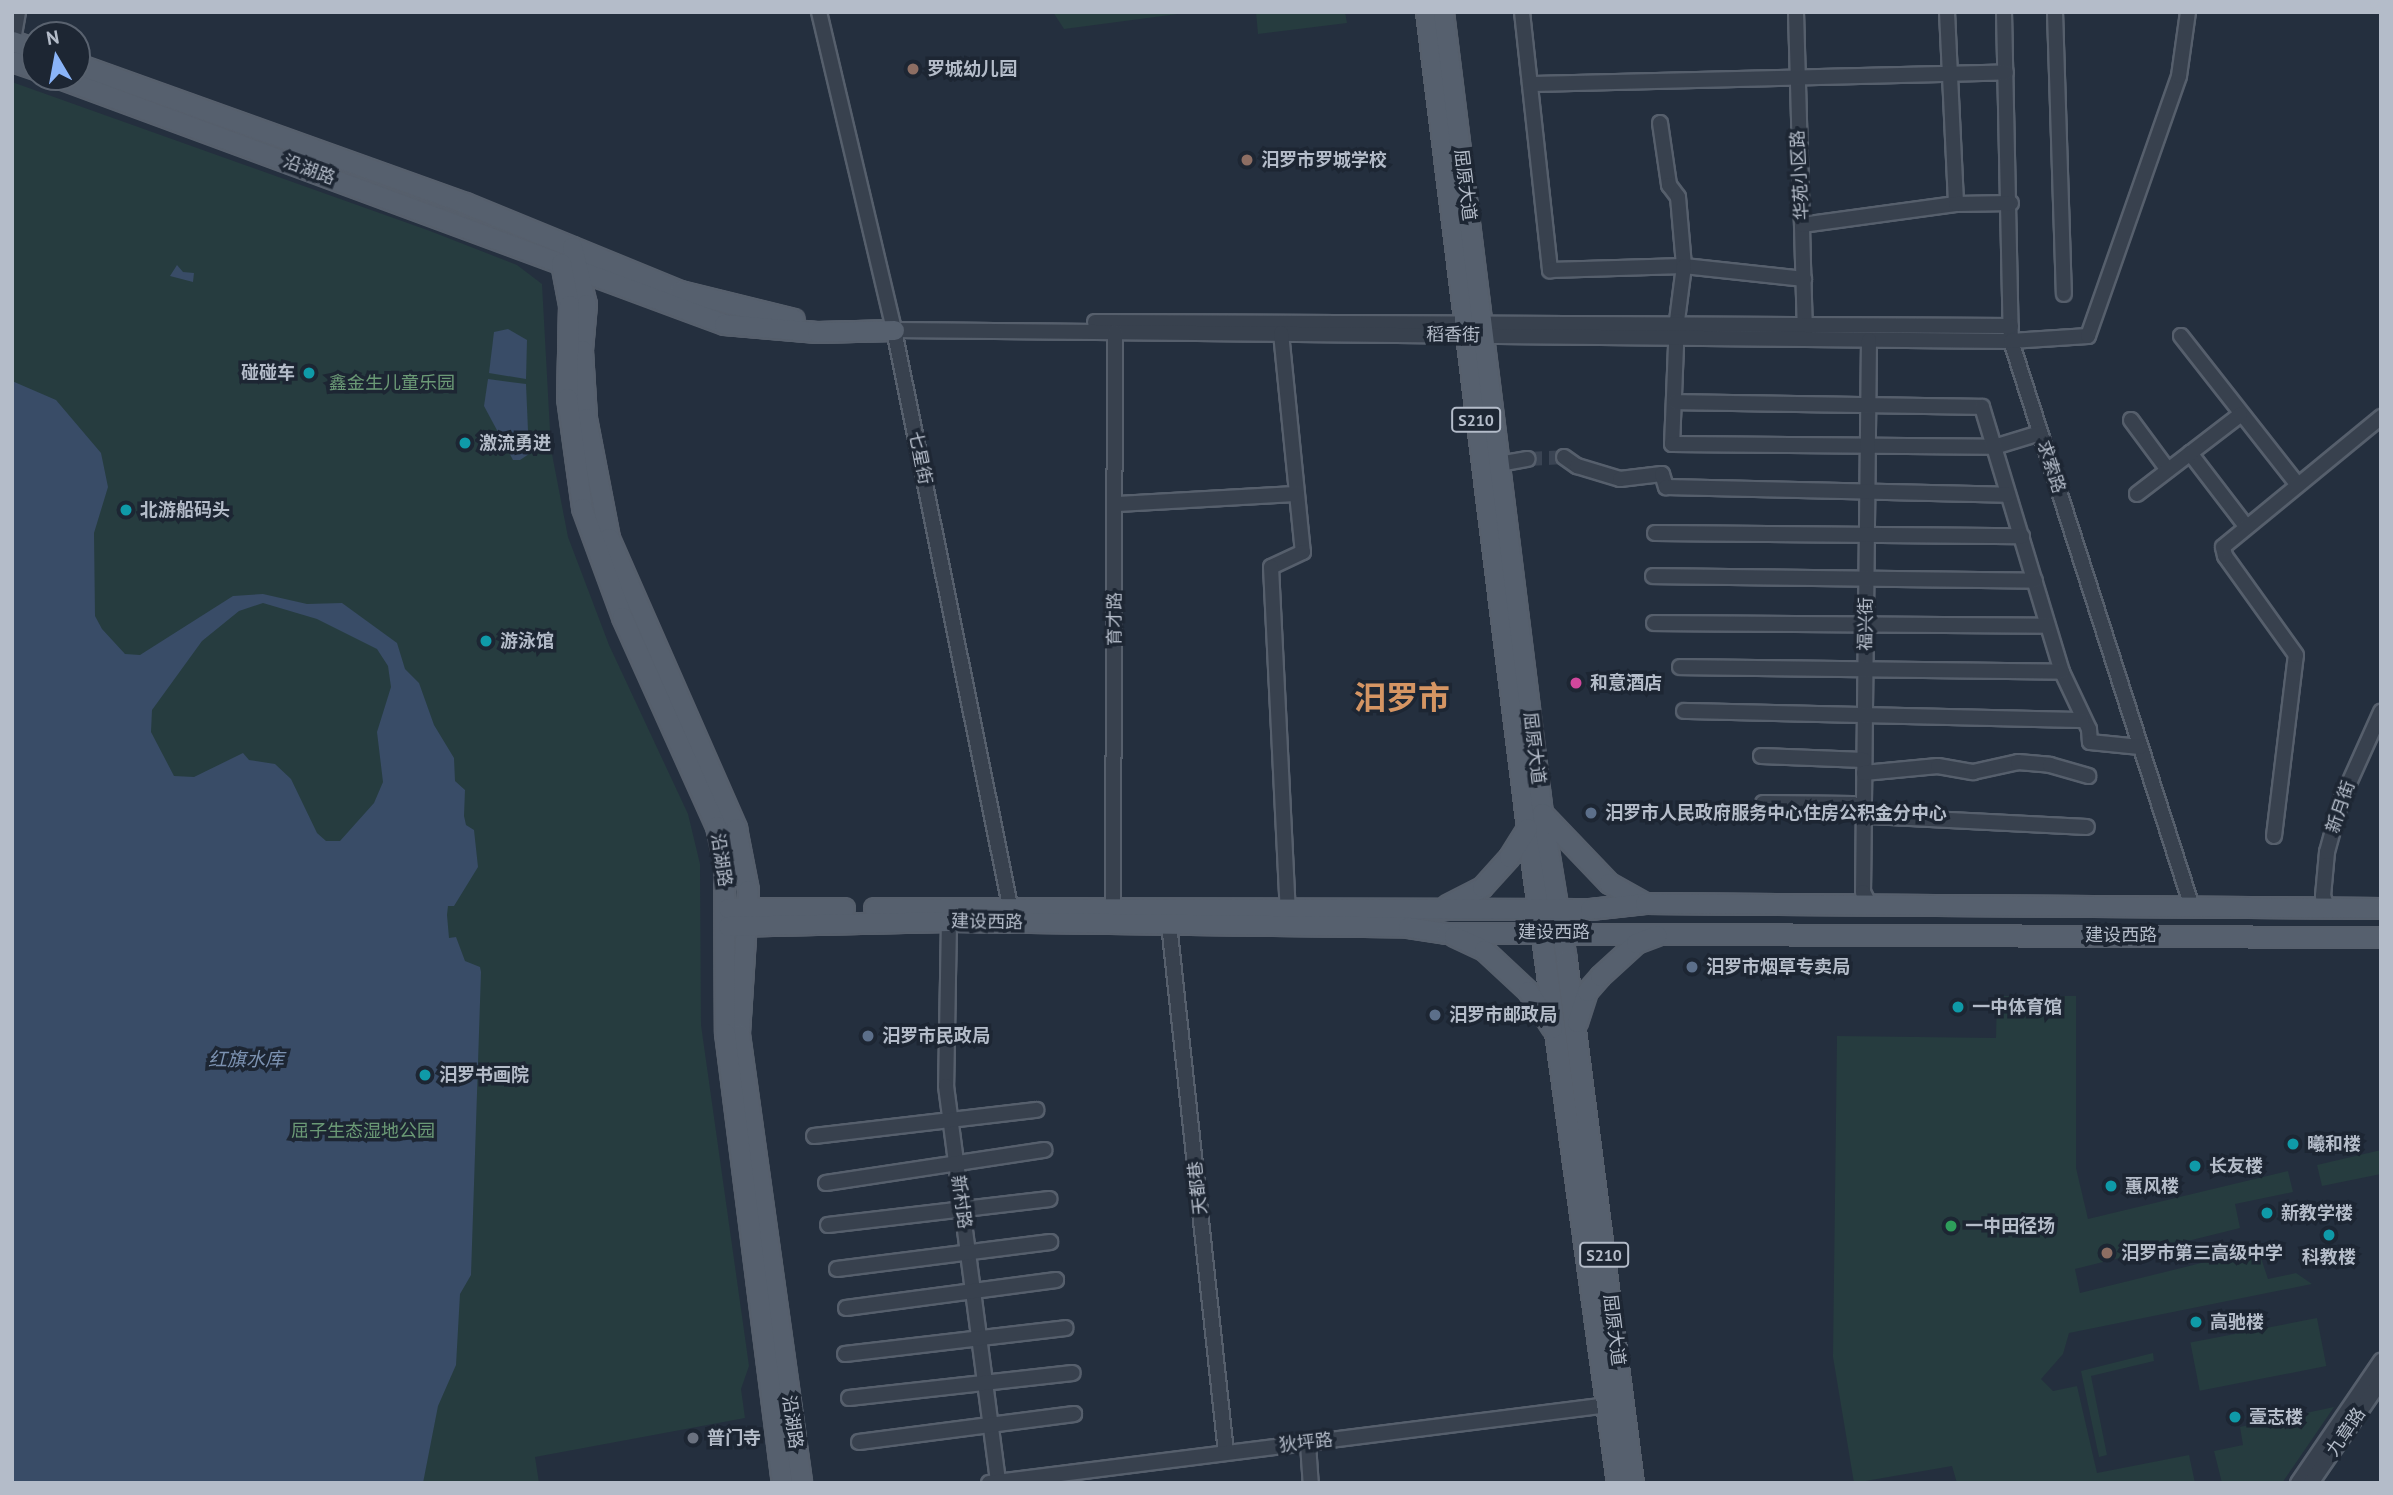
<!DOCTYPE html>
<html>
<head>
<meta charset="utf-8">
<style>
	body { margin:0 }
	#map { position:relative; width:2393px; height:1495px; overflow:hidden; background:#242f3e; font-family:"PT Sans","Noto Sans SC",sans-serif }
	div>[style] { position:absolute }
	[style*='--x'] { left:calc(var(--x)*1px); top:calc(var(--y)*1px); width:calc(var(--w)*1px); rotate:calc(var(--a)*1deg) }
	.green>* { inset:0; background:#263c3f; transform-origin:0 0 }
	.water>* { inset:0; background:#394c67 }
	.minor-tunnel>* { height:14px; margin-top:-7px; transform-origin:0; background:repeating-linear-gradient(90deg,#3a4453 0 14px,transparent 0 21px) }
	.roads { filter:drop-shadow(2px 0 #565f6c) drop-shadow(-2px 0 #565f6c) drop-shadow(0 2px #565f6c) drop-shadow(0 -2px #565f6c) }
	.minor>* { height:14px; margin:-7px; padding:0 7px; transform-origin:7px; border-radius:7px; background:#38414e }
	.major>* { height:19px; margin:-9.5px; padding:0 9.5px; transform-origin:9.5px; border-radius:9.5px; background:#56606e }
	.dots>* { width:19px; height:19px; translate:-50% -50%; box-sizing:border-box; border:4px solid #1d2633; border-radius:50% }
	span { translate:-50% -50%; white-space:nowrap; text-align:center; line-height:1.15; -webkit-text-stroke:7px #1d2633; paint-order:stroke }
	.shield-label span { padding:2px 5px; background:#1d2633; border:2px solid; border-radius:5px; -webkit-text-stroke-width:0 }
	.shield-label { font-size:16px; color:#b4bcc9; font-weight:700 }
	.poi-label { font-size:18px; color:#b4bcc9; font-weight:700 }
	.left { translate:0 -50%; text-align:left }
	.right { translate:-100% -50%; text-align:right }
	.street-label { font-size:18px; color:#b4bcc9 }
	.park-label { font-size:18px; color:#6b9a76 }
	.water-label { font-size:19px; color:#7c92b1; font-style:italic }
	.town-label { font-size:32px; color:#d59563; font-weight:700 }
	.frame { position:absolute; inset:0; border:14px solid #b4bcc9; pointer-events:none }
	.north { position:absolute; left:21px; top:21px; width:70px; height:70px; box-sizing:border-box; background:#1d2633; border:2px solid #59626f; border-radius:50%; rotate:350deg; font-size:19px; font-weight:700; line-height:28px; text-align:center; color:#b4bcc9 }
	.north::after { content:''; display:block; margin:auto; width:24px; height:32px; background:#8ab4f8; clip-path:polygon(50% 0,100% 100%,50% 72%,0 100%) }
</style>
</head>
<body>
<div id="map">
	<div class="green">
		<div style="clip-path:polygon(1053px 12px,1193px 12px,1064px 29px)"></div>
		<div style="clip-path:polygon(1256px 12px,1345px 12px,1347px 23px,1258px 34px)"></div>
		<div style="clip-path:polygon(12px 82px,430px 231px,517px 265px,542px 284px,551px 449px,568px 537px,609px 645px,688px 814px,700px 864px,701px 1025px,749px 1366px,741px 1389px,745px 1418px,535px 1457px,539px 1483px,12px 1483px)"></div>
		<div style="clip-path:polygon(1997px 996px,2076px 996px,2076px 1168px,2088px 1219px,2288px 1171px,2293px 1192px,2235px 1204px,2240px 1228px,2075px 1269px,2080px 1293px,2258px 1249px,2268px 1279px,2296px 1273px,2312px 1284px,2069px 1333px,2063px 1354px,2041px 1379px,2053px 1391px,2077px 1386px,2097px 1473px,2189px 1455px,2195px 1483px,1957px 1483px,1952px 1466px,1854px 1483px,1833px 1357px,1837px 1036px,1996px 1038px)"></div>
		<div style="clip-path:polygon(2381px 1150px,2381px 1174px,2322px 1186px,2317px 1165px)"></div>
		<div style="left:2317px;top:1318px;width:49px;height:129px;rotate:79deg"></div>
		<div style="clip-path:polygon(2153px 1353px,2154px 1361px,2091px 1376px,2107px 1455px,2099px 1457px,2081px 1371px)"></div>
		<div style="clip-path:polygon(2334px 1407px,2282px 1483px,2222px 1483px,2214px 1451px,2243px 1445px,2240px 1427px)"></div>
	</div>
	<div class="water">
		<div style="clip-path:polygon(177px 265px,183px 272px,194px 273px,193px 282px,170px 276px)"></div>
		<div style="clip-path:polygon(508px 329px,527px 340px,526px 379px,489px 373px,494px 332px)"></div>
		<div style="clip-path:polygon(488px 379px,526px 384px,529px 454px,520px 460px,513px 460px,484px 406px)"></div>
		<div style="clip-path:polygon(evenodd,12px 381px,56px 400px,101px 453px,108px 487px,94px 533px,95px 616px,102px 629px,125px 654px,140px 655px,233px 596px,263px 594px,307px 604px,342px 603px,397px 643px,405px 669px,419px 683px,434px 725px,454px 758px,455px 781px,465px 790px,464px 816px,466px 825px,474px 830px,478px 867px,454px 906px,448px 906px,447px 915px,449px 938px,456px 937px,465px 961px,480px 967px,481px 972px,471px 1275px,460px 1294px,456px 1365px,438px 1406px,423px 1483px,12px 1483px,12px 381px,263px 603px,317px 619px,377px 649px,388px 666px,391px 687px,377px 732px,383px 782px,374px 803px,340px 841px,326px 841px,317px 833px,291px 779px,275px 764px,249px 760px,243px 753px,194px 777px,174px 776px,151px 732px,152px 710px,202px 641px,239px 611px,263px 603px)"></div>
	</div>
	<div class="minor-tunnel">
		<div style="--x:1528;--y:459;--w:36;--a:-3"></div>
	</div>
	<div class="roads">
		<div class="minor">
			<div style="--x:819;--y:12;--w:327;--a:76.7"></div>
			<div style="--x:894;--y:330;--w:588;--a:78.61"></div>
			<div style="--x:1522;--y:12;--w:260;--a:83.8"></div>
			<div style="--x:1550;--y:270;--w:134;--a:-1.7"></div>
			<div style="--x:1684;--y:266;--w:121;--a:6.2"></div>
			<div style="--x:1796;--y:12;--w:321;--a:88.4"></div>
			<div style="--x:1947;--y:12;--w:192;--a:87.3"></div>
			<div style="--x:2004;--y:12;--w:329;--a:88.8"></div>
			<div style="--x:2011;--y:341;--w:594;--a:72.27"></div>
			<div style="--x:2055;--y:12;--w:282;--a:88.2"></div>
			<div style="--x:12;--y:46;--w:35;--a:-80"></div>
			<div style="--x:1530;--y:84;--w:476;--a:-1.4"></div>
			<div style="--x:1660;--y:123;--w:63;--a:81.7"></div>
			<div style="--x:1669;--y:185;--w:15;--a:53"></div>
			<div style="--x:1678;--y:197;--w:69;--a:85"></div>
			<div style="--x:1684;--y:266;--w:55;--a:97.3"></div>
			<div style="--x:1677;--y:321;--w:123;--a:92.3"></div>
			<div style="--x:1672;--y:444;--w:322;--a:0.5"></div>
			<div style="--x:1994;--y:447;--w:48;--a:-16.9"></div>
			<div style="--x:1802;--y:225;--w:155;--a:-7.8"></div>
			<div style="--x:1956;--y:204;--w:55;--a:-1"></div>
			<div style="--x:1095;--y:322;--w:916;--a:0.25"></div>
			<div style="--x:894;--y:330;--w:1117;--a:0.56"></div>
			<div style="--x:2011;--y:341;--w:77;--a:-3.7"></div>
			<div style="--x:2088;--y:336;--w:275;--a:-70.7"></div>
			<div style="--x:2179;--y:76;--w:65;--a:-82"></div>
			<div style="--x:1281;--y:333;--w:220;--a:84.3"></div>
			<div style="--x:1303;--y:552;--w:35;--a:155"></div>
			<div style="--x:1271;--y:567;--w:342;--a:87.2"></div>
			<div style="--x:2181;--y:336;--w:188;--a:51.9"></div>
			<div style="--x:1869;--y:340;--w:552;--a:90.62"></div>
			<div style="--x:1863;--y:892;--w:16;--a:63"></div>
			<div style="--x:1675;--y:402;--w:307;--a:0.9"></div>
			<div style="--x:1982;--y:407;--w:277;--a:73.2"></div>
			<div style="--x:2062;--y:672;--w:63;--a:64.7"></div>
			<div style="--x:2089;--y:729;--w:13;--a:86"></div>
			<div style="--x:2090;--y:742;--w:50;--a:5.7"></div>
			<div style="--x:2131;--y:420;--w:62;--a:53.5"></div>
			<div style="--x:2190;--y:453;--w:91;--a:52.6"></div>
			<div style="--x:1564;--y:457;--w:16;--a:35"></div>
			<div style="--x:1577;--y:466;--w:45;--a:16.8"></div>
			<div style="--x:1620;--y:479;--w:42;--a:-6.8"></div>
			<div style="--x:1662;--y:474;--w:14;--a:73"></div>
			<div style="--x:1666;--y:487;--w:342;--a:1.3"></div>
			<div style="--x:1499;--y:464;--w:29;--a:-10"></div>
			<div style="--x:2137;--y:494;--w:130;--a:-37.5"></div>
			<div style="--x:1116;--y:504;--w:181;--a:-3.2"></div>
			<div style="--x:1655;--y:533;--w:367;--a:0.5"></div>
			<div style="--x:1653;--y:576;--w:382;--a:0.7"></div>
			<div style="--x:1654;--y:623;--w:393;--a:0.4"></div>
			<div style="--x:1680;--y:667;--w:382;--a:0.7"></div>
			<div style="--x:1684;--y:711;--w:398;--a:1.3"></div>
			<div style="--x:1761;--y:756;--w:103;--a:2.2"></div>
			<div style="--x:1864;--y:773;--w:74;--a:-5.4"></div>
			<div style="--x:1938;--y:766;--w:36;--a:10"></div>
			<div style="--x:1973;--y:772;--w:46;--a:-12.5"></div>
			<div style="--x:2018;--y:762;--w:32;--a:5"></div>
			<div style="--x:2050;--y:765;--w:40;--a:16"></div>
			<div style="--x:1763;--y:803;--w:90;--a:0.6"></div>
			<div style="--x:1853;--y:804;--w:22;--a:34"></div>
			<div style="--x:1871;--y:816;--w:216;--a:2.9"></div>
			<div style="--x:2274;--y:836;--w:182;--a:-83.1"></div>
			<div style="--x:2296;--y:655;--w:122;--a:-125.6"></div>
			<div style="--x:2225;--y:556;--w:9;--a:-103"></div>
			<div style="--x:2223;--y:547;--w:205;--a:-39.4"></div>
			<div style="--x:1113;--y:906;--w:574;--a:-89.8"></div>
			<div style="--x:2327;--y:907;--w:12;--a:-110"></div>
			<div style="--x:2323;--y:896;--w:44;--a:-84.8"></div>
			<div style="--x:2327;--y:852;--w:53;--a:-74.6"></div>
			<div style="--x:2341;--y:801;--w:98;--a:-65.8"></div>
			<div style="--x:949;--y:921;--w:165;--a:91"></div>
			<div style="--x:946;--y:1086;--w:399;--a:82.5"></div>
			<div style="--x:1169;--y:924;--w:531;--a:83.84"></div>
			<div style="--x:814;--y:1136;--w:224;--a:-6.7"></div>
			<div style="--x:826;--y:1183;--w:221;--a:-8.6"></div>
			<div style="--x:828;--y:1225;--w:223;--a:-6.7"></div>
			<div style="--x:837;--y:1269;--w:215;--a:-7.2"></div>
			<div style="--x:846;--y:1308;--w:212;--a:-7.6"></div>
			<div style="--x:845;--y:1354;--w:222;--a:-6.7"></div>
			<div style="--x:849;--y:1398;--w:225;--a:-6.4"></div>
			<div style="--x:859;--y:1442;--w:217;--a:-7.4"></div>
			<div style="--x:1308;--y:1444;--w:39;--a:86"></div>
			<div style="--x:989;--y:1483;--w:632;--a:-7.18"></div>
			<div style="--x:2298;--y:1483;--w:148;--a:-55.8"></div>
			<div style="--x:2311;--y:1483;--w:124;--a:-55.5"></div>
		</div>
		<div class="major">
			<div style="--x:1426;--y:12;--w:822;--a:82.94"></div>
			<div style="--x:1527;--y:828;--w:661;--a:82.18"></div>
			<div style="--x:1443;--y:12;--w:807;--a:82.95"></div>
			<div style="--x:1542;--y:813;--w:149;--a:80.7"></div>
			<div style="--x:1566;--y:960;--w:527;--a:82.7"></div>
			<div style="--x:12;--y:41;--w:24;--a:19"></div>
			<div style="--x:12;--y:61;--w:24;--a:19"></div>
			<div style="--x:77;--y:64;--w:412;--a:19.7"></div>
			<div style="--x:465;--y:203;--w:232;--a:22.3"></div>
			<div style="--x:680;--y:291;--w:117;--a:13.8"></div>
			<div style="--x:57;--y:77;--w:711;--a:20.32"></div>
			<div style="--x:724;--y:324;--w:93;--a:4.9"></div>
			<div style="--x:817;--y:332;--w:77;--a:-1.5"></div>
			<div style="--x:572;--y:247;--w:59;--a:76.2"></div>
			<div style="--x:586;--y:304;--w:46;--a:95"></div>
			<div style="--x:582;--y:350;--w:68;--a:86.6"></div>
			<div style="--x:586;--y:418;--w:122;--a:79.1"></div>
			<div style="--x:609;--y:538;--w:317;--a:66.3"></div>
			<div style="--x:736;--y:828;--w:63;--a:79"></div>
			<div style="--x:748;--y:890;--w:144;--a:93.6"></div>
			<div style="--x:739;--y:1034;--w:453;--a:82.1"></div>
			<div style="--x:561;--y:263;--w:43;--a:79.2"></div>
			<div style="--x:569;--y:305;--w:93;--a:91.2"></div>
			<div style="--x:567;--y:398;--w:111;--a:82.2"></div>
			<div style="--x:582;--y:508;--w:116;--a:69.8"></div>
			<div style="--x:622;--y:617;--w:229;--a:65.8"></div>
			<div style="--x:716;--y:826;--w:40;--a:78"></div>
			<div style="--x:724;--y:865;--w:168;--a:89.7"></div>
			<div style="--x:725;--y:1033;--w:454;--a:82.8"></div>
			<div style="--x:1542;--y:813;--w:97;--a:46.3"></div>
			<div style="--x:1609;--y:883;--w:41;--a:29.1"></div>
			<div style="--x:1447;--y:905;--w:39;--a:-27"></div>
			<div style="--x:1482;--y:887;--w:40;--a:-48"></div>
			<div style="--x:1509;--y:857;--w:34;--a:-58"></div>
			<div style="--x:728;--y:908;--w:116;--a:0"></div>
			<div style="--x:874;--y:908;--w:716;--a:0.08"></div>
			<div style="--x:1590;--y:909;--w:55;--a:-6.2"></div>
			<div style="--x:1645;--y:903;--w:736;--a:0.39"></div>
			<div style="--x:728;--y:926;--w:221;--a:-1.3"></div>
			<div style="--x:949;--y:921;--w:459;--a:0.7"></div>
			<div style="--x:1408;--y:927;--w:38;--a:9"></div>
			<div style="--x:1446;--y:933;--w:935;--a:0.25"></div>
			<div style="--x:1454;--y:936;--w:33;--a:25"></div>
			<div style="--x:1484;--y:950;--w:60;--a:43"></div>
			<div style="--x:1528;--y:991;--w:44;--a:57"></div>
			<div style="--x:1577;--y:1022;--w:33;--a:-72"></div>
			<div style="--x:1587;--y:991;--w:20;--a:-49"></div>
			<div style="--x:1600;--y:976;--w:49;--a:-42.5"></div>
			<div style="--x:1636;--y:943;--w:22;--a:-21"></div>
		</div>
	</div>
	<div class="dots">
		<div style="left:913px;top:69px;background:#8d6e63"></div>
		<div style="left:1247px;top:160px;background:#8d6e63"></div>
		<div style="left:309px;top:373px;background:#0f9aa8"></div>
		<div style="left:465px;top:443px;background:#0f9aa8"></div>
		<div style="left:126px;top:510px;background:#0f9aa8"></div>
		<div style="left:486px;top:641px;background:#0f9aa8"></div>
		<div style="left:1576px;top:683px;background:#d1479c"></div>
		<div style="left:1591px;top:813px;background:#5c6f8a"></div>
		<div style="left:1692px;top:967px;background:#5c6f8a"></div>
		<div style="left:1958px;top:1007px;background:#0f9aa8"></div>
		<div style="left:1435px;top:1015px;background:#5c6f8a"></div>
		<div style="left:868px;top:1036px;background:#5c6f8a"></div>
		<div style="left:425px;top:1075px;background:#0f9aa8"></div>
		<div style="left:2293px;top:1144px;background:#0f9aa8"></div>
		<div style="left:2195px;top:1166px;background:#0f9aa8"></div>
		<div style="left:2111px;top:1186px;background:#0f9aa8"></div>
		<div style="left:2267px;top:1213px;background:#0f9aa8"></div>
		<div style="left:1951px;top:1226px;background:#2e9e5b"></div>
		<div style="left:2329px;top:1235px;background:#0f9aa8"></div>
		<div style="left:2107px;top:1253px;background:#8d6e63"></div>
		<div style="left:2196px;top:1322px;background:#0f9aa8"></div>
		<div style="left:2235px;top:1417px;background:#0f9aa8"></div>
		<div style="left:693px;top:1438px;background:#6b7280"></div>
	</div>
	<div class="shield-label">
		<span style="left:1476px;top:420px">S210</span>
		<span style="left:1604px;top:1255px">S210</span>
	</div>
	<div class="poi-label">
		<span class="left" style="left:927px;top:69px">罗城幼儿园</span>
		<span class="left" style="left:1261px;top:160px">汨罗市罗城学校</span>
		<span class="right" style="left:295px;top:373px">碰碰车</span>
		<span class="left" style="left:479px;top:443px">激流勇进</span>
		<span class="left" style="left:140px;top:510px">北游船码头</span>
		<span class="left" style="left:500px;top:641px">游泳馆</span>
		<span class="left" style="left:1590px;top:683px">和意酒店</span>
		<span class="left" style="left:1605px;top:813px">汨罗市人民政府服务中心住房公积金分中心</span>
		<span class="left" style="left:1706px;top:967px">汨罗市烟草专卖局</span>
		<span class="left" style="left:1972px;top:1007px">一中体育馆</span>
		<span class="left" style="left:1449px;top:1015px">汨罗市邮政局</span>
		<span class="left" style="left:882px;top:1036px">汨罗市民政局</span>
		<span class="left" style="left:439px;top:1075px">汨罗书画院</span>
		<span class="left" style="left:2307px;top:1144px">曦和楼</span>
		<span class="left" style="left:2209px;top:1166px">长友楼</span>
		<span class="left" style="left:2125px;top:1186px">蕙风楼</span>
		<span class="left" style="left:2281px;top:1213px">新教学楼</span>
		<span class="left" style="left:1965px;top:1226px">一中田径场</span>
		<span class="left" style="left:2121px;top:1253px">汨罗市第三高级中学</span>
		<span style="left:2329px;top:1257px">科教楼</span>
		<span class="left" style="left:2210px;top:1322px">高驰楼</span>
		<span class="left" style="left:2249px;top:1417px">壹志楼</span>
		<span class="left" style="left:707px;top:1438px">普门寺</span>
	</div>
	<div class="street-label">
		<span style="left:309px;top:170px;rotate:20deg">沿湖路</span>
		<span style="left:1800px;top:175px;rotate:-93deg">华苑小区路</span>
		<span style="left:1465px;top:185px;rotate:83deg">屈原大道</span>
		<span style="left:1453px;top:335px;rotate:1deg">稻香街</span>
		<span style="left:920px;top:458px;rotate:79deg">七星街</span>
		<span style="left:2051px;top:467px;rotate:72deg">求索路</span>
		<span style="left:1115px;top:619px;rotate:-90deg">育才路</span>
		<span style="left:1866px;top:624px;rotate:-89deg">福兴街</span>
		<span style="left:1534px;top:748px;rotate:83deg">屈原大道</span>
		<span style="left:2341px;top:807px;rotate:-71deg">新月街</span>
		<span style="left:721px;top:860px;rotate:81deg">沿湖路</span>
		<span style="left:987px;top:922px;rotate:1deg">建设西路</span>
		<span style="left:1554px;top:932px">建设西路</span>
		<span style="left:2121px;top:935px">建设西路</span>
		<span style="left:1198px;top:1188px;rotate:-96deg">天都巷</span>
		<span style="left:961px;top:1202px;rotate:82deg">新村路</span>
		<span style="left:1614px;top:1330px;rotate:83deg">屈原大道</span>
		<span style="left:792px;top:1422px;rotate:82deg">沿湖路</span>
		<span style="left:2346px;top:1432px;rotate:-56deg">九章路</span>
		<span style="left:1306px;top:1443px;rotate:-7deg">狄坪路</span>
	</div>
	<div class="park-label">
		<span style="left:392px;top:383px">鑫金生儿童乐园</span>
		<span style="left:363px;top:1131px">屈子生态湿地公园</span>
	</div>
	<div class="water-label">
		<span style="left:246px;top:1060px">红旗水库</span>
	</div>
	<div class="town-label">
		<span style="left:1402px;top:697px">汨罗市</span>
	</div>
	<div class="frame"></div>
	<div class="north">N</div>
</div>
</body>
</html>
